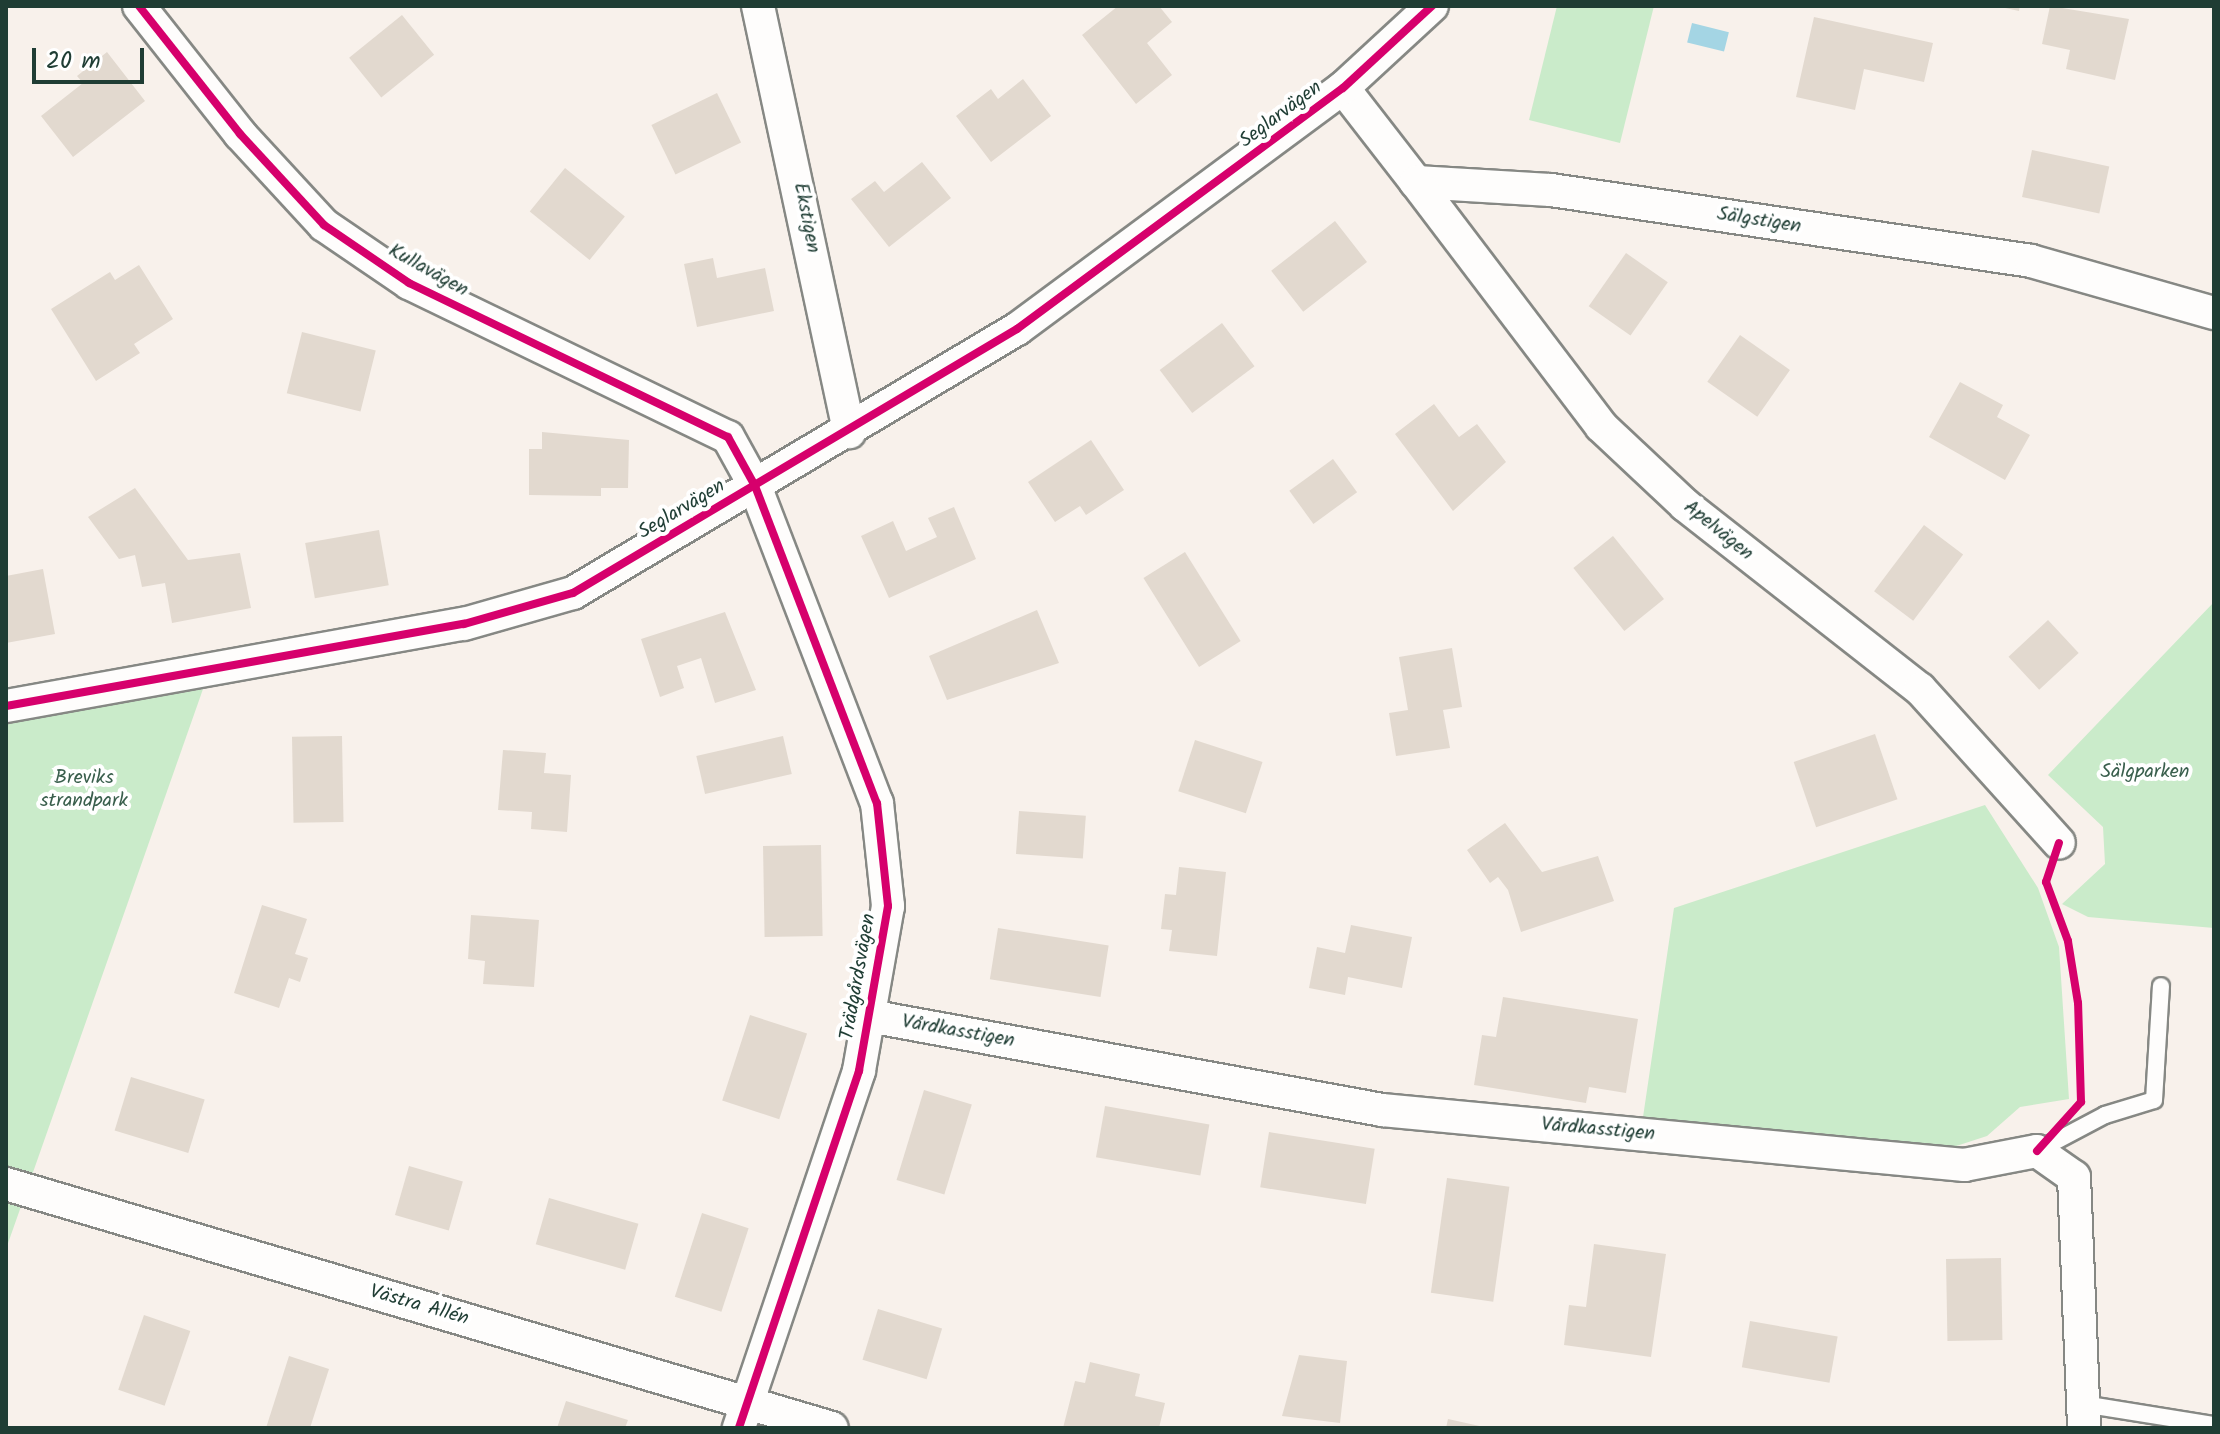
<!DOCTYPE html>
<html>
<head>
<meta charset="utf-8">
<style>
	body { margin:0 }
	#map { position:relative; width:2220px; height:1434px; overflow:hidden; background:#f8f1eb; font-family:Kalam,sans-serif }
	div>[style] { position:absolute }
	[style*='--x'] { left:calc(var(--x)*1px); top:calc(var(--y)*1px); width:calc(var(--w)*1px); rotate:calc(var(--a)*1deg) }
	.green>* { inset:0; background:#caebca }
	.water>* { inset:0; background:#a4d5e4; transform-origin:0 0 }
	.building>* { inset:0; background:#e2d9cf; transform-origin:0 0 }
	.roads { filter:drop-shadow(2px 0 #868884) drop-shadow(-2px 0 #868884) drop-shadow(0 2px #868884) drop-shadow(0 -2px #868884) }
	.lane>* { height:16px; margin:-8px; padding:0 8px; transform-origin:8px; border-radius:8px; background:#fefdfc }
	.street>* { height:32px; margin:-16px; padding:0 16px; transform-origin:16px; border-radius:16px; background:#fefdfc }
	.cycleway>* { height:8px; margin:-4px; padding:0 4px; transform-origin:4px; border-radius:4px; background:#d6006c }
	span { translate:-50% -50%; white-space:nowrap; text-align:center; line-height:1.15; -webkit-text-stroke:8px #fff; paint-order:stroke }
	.street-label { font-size:20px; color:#1f3d34 }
	.park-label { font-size:20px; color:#3a5f4d }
	.frame { position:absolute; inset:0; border:8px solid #1f3d34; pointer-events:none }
	.scale { position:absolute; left:32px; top:48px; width:112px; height:36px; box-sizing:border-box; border:4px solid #1f3d34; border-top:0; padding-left:10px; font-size:24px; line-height:28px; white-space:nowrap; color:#1f3d34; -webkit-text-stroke:6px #fff; paint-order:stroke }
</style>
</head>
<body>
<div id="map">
	<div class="green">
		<div style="clip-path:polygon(1557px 6px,1654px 6px,1620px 143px,1529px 120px)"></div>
		<div style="clip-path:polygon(2214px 602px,2214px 928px,2088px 917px,2062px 904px,2105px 864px,2103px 827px,2048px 775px)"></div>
		<div style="clip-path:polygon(203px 689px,6px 1249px,6px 723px)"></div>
		<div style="clip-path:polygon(1985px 805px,2038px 888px,2059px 947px,2069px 1099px,2020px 1107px,1987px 1136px,1947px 1149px,1643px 1117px,1674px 908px)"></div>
	</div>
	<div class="water">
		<div style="left:1692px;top:23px;width:38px;height:20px;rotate:14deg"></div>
	</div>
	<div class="building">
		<div style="clip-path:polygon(1118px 6px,1159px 6px,1172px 22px,1147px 43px,1172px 75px,1136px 104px,1082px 35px)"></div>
		<div style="clip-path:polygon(1996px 6px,2020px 6px,2019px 11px)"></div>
		<div style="clip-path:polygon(2050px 6px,2129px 19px,2115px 80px,2066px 69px,2070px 50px,2042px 44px)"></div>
		<div style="left:402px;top:15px;width:51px;height:68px;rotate:51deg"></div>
		<div style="clip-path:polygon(1814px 17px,1933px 43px,1924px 82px,1864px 69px,1855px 110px,1796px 97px)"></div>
		<div style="clip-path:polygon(107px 52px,145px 101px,73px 157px,41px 116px,83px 83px,77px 76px)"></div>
		<div style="clip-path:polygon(1023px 79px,1051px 116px,991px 162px,956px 116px,991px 89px,998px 99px)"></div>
		<div style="left:717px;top:93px;width:55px;height:73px;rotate:64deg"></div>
		<div style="left:2032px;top:150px;width:79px;height:48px;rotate:12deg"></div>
		<div style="clip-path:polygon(922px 162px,951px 198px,889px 247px,851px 199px,875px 181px,884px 192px)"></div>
		<div style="left:565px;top:168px;width:77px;height:56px;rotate:39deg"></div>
		<div style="left:1335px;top:221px;width:52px;height:81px;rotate:52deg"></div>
		<div style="left:1626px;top:253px;width:51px;height:65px;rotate:35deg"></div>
		<div style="clip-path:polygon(713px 258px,717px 278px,765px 268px,774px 311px,697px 327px,684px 264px)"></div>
		<div style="clip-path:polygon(139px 265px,173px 319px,134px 344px,140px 353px,96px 381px,51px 309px,110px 272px,115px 280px)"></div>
		<div style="left:1222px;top:323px;width:54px;height:78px;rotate:53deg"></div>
		<div style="left:302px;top:332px;width:76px;height:63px;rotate:14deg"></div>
		<div style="left:1740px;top:335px;width:61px;height:57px;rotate:35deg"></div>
		<div style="clip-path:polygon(1960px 382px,2003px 405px,1997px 417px,2030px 435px,2005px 480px,1929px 437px)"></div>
		<div style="clip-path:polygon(1434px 404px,1459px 437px,1477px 424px,1506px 462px,1453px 511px,1395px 434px)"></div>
		<div style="clip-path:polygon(542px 432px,629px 440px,628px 488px,601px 488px,601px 496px,529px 495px,529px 449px,542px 449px)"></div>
		<div style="clip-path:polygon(1091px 440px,1124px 490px,1086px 515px,1080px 506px,1055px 522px,1028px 482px)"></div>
		<div style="left:1333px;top:459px;width:41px;height:54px;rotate:54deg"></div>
		<div style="clip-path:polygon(135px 488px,188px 560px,240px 553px,251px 608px,172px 623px,165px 583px,142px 587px,135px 555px,119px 559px,88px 517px)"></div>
		<div style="clip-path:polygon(954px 507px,976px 559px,889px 598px,861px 536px,893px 521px,906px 551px,937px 537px,928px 518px)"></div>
		<div style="left:1924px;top:525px;width:49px;height:83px;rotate:37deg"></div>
		<div style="left:379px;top:530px;width:56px;height:75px;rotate:80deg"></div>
		<div style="left:1613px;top:536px;width:81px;height:51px;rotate:51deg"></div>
		<div style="left:1185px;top:552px;width:105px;height:49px;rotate:58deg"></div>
		<div style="clip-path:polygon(43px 569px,55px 634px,6px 643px,6px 576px)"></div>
		<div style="clip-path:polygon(1037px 610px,1059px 663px,947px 700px,929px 656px)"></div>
		<div style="clip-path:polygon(725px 612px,756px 690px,715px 703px,701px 658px,677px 666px,684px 688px,660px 697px,641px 639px)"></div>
		<div style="left:2048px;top:620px;width:45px;height:54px;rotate:47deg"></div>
		<div style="clip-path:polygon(1452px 648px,1462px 707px,1443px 710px,1450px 748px,1396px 756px,1389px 713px,1408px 710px,1399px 657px)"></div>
		<div style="left:1875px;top:734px;width:69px;height:86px;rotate:71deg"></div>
		<div style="left:342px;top:736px;width:86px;height:50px;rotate:89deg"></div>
		<div style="left:783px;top:736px;width:39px;height:89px;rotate:77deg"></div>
		<div style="left:1195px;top:740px;width:71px;height:54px;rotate:18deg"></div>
		<div style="clip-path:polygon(503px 750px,546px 753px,544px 773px,571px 775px,567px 832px,531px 829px,532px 812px,498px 810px)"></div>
		<div style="left:1019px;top:811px;width:67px;height:43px;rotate:4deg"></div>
		<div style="clip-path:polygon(1505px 823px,1542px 872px,1598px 856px,1614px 901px,1521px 932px,1508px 890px,1498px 877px,1490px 883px,1467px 850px)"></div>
		<div style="left:821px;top:845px;width:91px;height:58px;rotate:89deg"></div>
		<div style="clip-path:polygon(1179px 867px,1226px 872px,1217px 956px,1169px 951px,1172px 930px,1161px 929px,1165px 894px,1176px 895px)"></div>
		<div style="clip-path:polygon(262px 905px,307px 919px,295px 954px,308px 958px,300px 982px,289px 978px,279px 1008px,234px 993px)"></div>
		<div style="clip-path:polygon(471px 915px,539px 920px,534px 987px,483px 984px,485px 961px,468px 959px)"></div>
		<div style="clip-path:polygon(1351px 925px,1412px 937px,1402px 988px,1348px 977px,1345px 995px,1309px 988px,1317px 947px,1345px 953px)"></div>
		<div style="left:998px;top:928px;width:112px;height:52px;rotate:9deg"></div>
		<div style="clip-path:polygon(1503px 997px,1638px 1019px,1626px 1093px,1589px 1087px,1586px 1103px,1474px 1085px,1482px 1035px,1496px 1037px)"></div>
		<div style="left:750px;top:1015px;width:60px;height:90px;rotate:18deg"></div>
		<div style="left:131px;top:1077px;width:77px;height:56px;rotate:17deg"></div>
		<div style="left:924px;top:1090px;width:50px;height:94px;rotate:17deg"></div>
		<div style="left:1105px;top:1106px;width:106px;height:52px;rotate:10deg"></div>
		<div style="left:1269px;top:1132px;width:107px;height:56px;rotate:9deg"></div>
		<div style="left:409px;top:1166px;width:56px;height:51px;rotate:16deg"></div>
		<div style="left:1447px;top:1178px;width:63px;height:116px;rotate:8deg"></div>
		<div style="left:549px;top:1198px;width:93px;height:48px;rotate:16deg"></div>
		<div style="left:702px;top:1213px;width:49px;height:88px;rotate:18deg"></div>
		<div style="clip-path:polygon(1594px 1244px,1666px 1254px,1651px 1357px,1564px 1345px,1569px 1305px,1586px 1307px)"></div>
		<div style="left:2001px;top:1258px;width:82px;height:55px;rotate:89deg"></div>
		<div style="left:878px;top:1309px;width:67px;height:53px;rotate:17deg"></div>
		<div style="left:144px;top:1315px;width:49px;height:79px;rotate:19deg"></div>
		<div style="left:1750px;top:1321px;width:89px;height:47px;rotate:10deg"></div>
		<div style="clip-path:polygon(1299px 1355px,1347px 1361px,1340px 1423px,1282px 1416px)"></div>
		<div style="clip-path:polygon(289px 1356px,329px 1369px,310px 1428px,266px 1428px)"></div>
		<div style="clip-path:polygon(1090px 1362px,1140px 1374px,1135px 1396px,1165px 1403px,1159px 1428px,1063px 1428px,1075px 1381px,1085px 1383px)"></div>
		<div style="clip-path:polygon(566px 1401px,628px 1420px,625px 1428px,557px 1428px)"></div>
		<div style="clip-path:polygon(1448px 1419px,1484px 1427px,1484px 1428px,1446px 1428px)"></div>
	</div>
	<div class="roads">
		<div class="lane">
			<div style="--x:2037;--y:1151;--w:77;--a:-27.9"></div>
			<div style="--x:2105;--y:1115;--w:51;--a:-17"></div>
			<div style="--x:2154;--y:1100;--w:114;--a:-86.5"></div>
			<div style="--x:2083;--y:1404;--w:133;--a:9.1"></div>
		</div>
		<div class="street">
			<div style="--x:139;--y:6;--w:163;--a:51.7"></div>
			<div style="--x:240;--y:134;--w:124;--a:47.3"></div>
			<div style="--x:324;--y:225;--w:103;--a:34.3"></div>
			<div style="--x:409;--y:283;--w:354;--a:25.8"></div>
			<div style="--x:728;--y:437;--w:56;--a:61.1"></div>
			<div style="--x:755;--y:486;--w:340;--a:69"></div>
			<div style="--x:877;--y:803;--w:104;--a:83.9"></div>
			<div style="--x:888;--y:906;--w:168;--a:100"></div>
			<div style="--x:859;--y:1071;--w:377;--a:108.6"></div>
			<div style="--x:758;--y:6;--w:436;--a:77.9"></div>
			<div style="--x:1343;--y:88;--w:119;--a:52.2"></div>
			<div style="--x:1416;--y:182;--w:135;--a:3.4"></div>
			<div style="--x:1551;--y:190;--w:485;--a:8.4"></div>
			<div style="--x:2031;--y:261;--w:190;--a:15.9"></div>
			<div style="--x:1416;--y:182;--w:306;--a:52.8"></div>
			<div style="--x:1601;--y:426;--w:115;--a:43.2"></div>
			<div style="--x:1685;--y:505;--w:298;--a:38.1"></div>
			<div style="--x:1920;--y:689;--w:207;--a:47.9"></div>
			<div style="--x:6;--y:706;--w:465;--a:-10.2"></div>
			<div style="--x:464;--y:624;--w:113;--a:-15.9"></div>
			<div style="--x:573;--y:593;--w:517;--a:-30.74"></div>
			<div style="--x:1017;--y:329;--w:405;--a:-36.5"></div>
			<div style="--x:1343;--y:88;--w:121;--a:-42.7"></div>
			<div style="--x:869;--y:1016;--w:522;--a:10.38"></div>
			<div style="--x:1382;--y:1110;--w:585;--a:5.4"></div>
			<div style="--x:1964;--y:1165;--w:74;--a:-10.9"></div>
			<div style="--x:2037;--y:1151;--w:45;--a:35.1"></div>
			<div style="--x:2074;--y:1177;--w:251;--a:87.7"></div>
			<div style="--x:6;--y:1184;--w:861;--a:16.46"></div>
		</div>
	</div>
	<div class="cycleway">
		<div style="--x:139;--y:6;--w:163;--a:51.7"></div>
		<div style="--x:240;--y:134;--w:124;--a:47.3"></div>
		<div style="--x:324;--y:225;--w:103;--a:34.3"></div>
		<div style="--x:409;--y:283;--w:354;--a:25.8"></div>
		<div style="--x:728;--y:437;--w:56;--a:61.1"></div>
		<div style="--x:755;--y:486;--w:340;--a:69"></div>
		<div style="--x:877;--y:803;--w:104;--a:83.9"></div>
		<div style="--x:888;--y:906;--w:168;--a:100"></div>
		<div style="--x:859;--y:1071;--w:377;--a:108.6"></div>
		<div style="--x:6;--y:706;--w:465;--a:-10.2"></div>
		<div style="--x:464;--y:624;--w:113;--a:-15.9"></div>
		<div style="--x:573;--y:593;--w:517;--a:-30.74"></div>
		<div style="--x:1017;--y:329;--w:405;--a:-36.5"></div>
		<div style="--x:1343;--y:88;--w:121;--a:-42.7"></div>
		<div style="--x:2037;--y:1151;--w:66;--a:-48.1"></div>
		<div style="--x:2081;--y:1102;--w:99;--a:-91.7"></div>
		<div style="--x:2078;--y:1003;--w:63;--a:-99.2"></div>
		<div style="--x:2068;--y:941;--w:63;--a:-110.4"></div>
		<div style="--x:2046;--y:882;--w:41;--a:-71.6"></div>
	</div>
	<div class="street-label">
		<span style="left:1281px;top:115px;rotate:-37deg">Seglarvägen</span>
		<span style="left:806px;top:218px;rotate:79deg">Ekstigen</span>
		<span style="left:1759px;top:221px;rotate:9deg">Sälgstigen</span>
		<span style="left:428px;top:271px;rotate:29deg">Kullavägen</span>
		<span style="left:682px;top:510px;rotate:-31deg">Seglarvägen</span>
		<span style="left:1718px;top:531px;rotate:39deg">Apelvägen</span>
		<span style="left:859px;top:977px;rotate:-80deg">Trädgårdsvägen</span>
		<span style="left:958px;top:1032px;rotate:10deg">Vårdkasstigen</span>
		<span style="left:1598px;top:1130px;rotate:5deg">Vårdkasstigen</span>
		<span style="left:419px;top:1306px;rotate:16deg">Västra Allén</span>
	</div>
	<div class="park-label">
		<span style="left:2145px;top:772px">Sälgparken</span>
		<span style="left:84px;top:790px">Breviks<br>strandpark</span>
	</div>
	<div class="frame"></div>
	<div class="scale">20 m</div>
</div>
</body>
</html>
